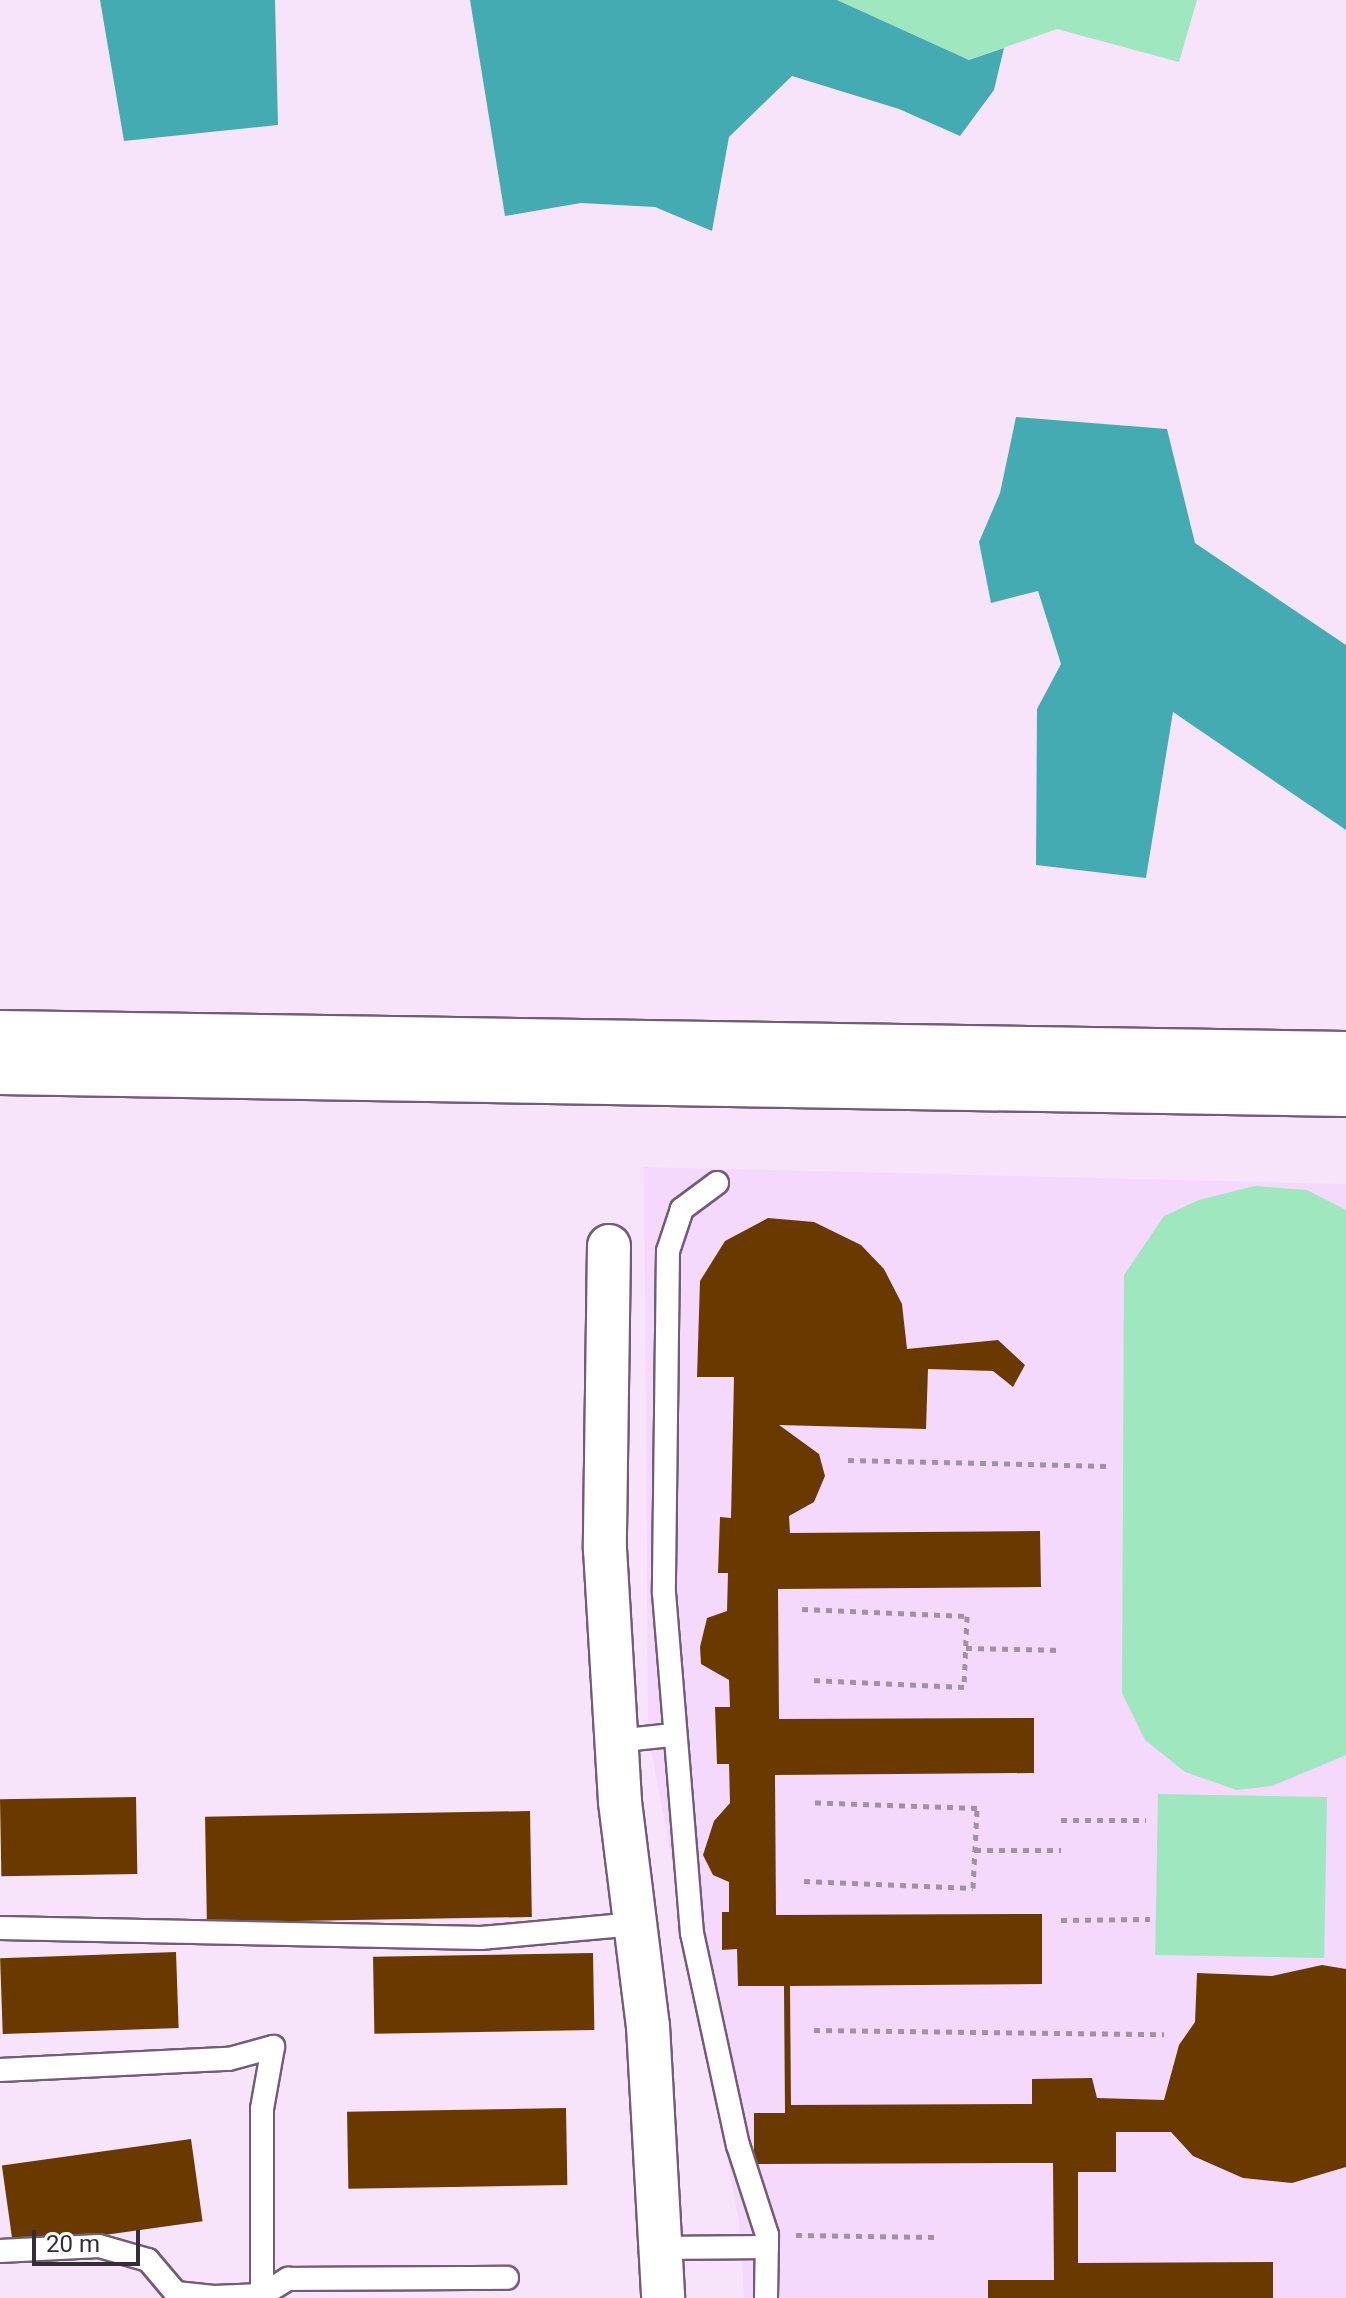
<!DOCTYPE html>
<html>
<head>
<meta charset="utf-8">
<style>
	body { margin:0 }
	#map { position:relative; width:1346px; height:2298px; overflow:hidden; background:#f7e4fb; font-family:Roboto,sans-serif }
	div>[style] { position:absolute }
	[style*='--x'] { left:calc(var(--x)*1px); top:calc(var(--y)*1px); width:calc(var(--w)*1px); rotate:calc(var(--a)*1deg) }
	.built>* { inset:0; background:#f5d9fc }
	.green>* { inset:0; background:#9fe7bf; transform-origin:0 0 }
	.water>* { inset:0; background:#45abb2 }
	.building>* { inset:0; background:#6a3900; transform-origin:0 0 }
	.path>* { height:5px; margin-top:-2.5px; transform-origin:0; background:repeating-linear-gradient(90deg,#a091a3 0 6px,transparent 0 12px) }
	.roads { filter:drop-shadow(2px 0 #725d76) drop-shadow(-2px 0 #725d76) drop-shadow(0 2px #725d76) drop-shadow(0 -2px #725d76) }
	.service>* { height:22px; margin:-11px; padding:0 11px; transform-origin:11px; border-radius:11px; background:#fff }
	.minor>* { height:42px; margin:-21px; padding:0 21px; transform-origin:21px; border-radius:21px; background:#fff }
	.tertiary>* { height:44px; margin:-22px; padding:0 22px; transform-origin:22px; border-radius:22px; background:#fff }
	span { translate:-50% -50%; white-space:nowrap; text-align:center; line-height:1.15; -webkit-text-stroke:8px #fff; paint-order:stroke }
	.scale { position:absolute; left:32px; top:2230px; width:108px; height:36px; box-sizing:border-box; border:4px solid #352c37; border-top:0; padding-left:10px; font-size:24px; line-height:28px; white-space:nowrap; color:#352c37; -webkit-text-stroke:6px #fff; paint-order:stroke }
</style>
</head>
<body>
<div id="map">
	<div class="built">
		<div style="clip-path:polygon(644px 1167px,1346px 1184px,1346px 2298px,744px 2298px,739px 2222px,648px 1733px)"></div>
	</div>
	<div class="green">
		<div style="clip-path:polygon(837px 0,1197px 0,1179px 62px,1057px 29px,969px 60px)"></div>
		<div style="clip-path:polygon(1255px 1186px,1307px 1190px,1346px 1210px,1346px 1755px,1272px 1786px,1237px 1790px,1185px 1772px,1145px 1740px,1122px 1693px,1124px 1275px,1164px 1216px,1199px 1200px)"></div>
		<div style="left:1158px;top:1794px;width:169px;height:161px;rotate:1deg"></div>
	</div>
	<div class="water">
		<div style="clip-path:polygon(100px 0,275px 0,278px 125px,124px 141px)"></div>
		<div style="clip-path:polygon(470px 0,837px 0,969px 60px,1004px 48px,994px 90px,960px 136px,899px 109px,792px 76px,729px 137px,712px 231px,655px 207px,581px 203px,505px 216px)"></div>
		<div style="clip-path:polygon(1016px 417px,1167px 429px,1195px 543px,1346px 645px,1346px 830px,1173px 712px,1146px 878px,1036px 865px,1037px 709px,1061px 664px,1038px 591px,991px 603px,979px 542px,1000px 493px)"></div>
	</div>
	<div class="building">
		<div style="clip-path:polygon(768px 1218px,814px 1222px,861px 1245px,884px 1269px,902px 1304px,907px 1349px,998px 1340px,1025px 1365px,1013px 1387px,993px 1371px,928px 1369px,926px 1429px,779px 1425px,819px 1454px,825px 1476px,814px 1502px,789px 1516px,790px 1533px,1040px 1531px,1041px 1587px,778px 1589px,779px 1719px,1034px 1718px,1034px 1773px,775px 1775px,776px 1915px,1042px 1914px,1042px 1984px,790px 1986px,791px 2105px,1032px 2104px,1032px 2079px,1092px 2078px,1097px 2098px,1164px 2100px,1179px 2045px,1195px 2022px,1197px 1973px,1272px 1976px,1322px 1965px,1346px 1969px,1346px 2167px,1292px 2183px,1243px 2178px,1193px 2156px,1171px 2132px,1116px 2132px,1116px 2172px,1078px 2172px,1078px 2263px,1273px 2262px,1273px 2298px,988px 2298px,988px 2280px,1054px 2280px,1053px 2163px,754px 2164px,754px 2113px,785px 2113px,784px 1986px,738px 1986px,737px 1949px,722px 1950px,722px 1912px,729px 1912px,729px 1882px,713px 1875px,703px 1855px,714px 1821px,730px 1803px,729px 1764px,717px 1764px,715px 1707px,730px 1707px,729px 1680px,701px 1664px,700px 1647px,707px 1618px,727px 1611px,728px 1573px,718px 1573px,720px 1517px,731px 1518px,734px 1377px,697px 1377px,700px 1281px,725px 1241px)"></div>
		<div style="left:136px;top:1797px;width:77px;height:136px;rotate:89deg"></div>
		<div style="left:530px;top:1811px;width:106px;height:325px;rotate:89deg"></div>
		<div style="left:176px;top:1952px;width:76px;height:176px;rotate:88deg"></div>
		<div style="left:593px;top:1953px;width:77px;height:220px;rotate:89deg"></div>
		<div style="left:566px;top:2108px;width:77px;height:219px;rotate:89deg"></div>
		<div style="left:191px;top:2139px;width:83px;height:191px;rotate:82deg"></div>
	</div>
	<div class="path">
		<div style="--x:848;--y:1460;--w:259;--a:1.3"></div>
		<div style="--x:802;--y:1609;--w:165;--a:2.4"></div>
		<div style="--x:967;--y:1616;--w:71;--a:92.4"></div>
		<div style="--x:964;--y:1687;--w:153;--a:-177.4"></div>
		<div style="--x:966;--y:1648;--w:96;--a:1.2"></div>
		<div style="--x:1061;--y:1820;--w:85;--a:0"></div>
		<div style="--x:975;--y:1850;--w:86;--a:0"></div>
		<div style="--x:804;--y:1881;--w:169;--a:2.4"></div>
		<div style="--x:973;--y:1888;--w:80;--a:-87.1"></div>
		<div style="--x:977;--y:1808;--w:168;--a:-178"></div>
		<div style="--x:1061;--y:1920;--w:89;--a:-0.6"></div>
		<div style="--x:814;--y:2030;--w:350;--a:0.7"></div>
		<div style="--x:796;--y:2235;--w:139;--a:0.8"></div>
	</div>
	<div class="roads">
		<div class="service">
			<div style="--x:717;--y:1183;--w:44;--a:143.4"></div>
			<div style="--x:682;--y:1209;--w:44;--a:108.4"></div>
			<div style="--x:668;--y:1251;--w:342;--a:90.7"></div>
			<div style="--x:664;--y:1593;--w:341;--a:85.3"></div>
			<div style="--x:692;--y:1933;--w:217;--a:77.8"></div>
			<div style="--x:738;--y:2145;--w:95;--a:72.1"></div>
			<div style="--x:767;--y:2235;--w:63;--a:90.9"></div>
			<div style="--x:616;--y:1741;--w:56;--a:-6.1"></div>
			<div style="--x:0;--y:1928;--w:481;--a:1.2"></div>
			<div style="--x:481;--y:1938;--w:155;--a:-5.2"></div>
			<div style="--x:0;--y:2070;--w:229;--a:-2.8"></div>
			<div style="--x:229;--y:2059;--w:46;--a:-15.3"></div>
			<div style="--x:273;--y:2047;--w:63;--a:100.1"></div>
			<div style="--x:262;--y:2109;--w:189;--a:90"></div>
			<div style="--x:660;--y:2248;--w:107;--a:-0.5"></div>
			<div style="--x:0;--y:2251;--w:99;--a:-2.9"></div>
			<div style="--x:99;--y:2246;--w:51;--a:15.9"></div>
			<div style="--x:148;--y:2260;--w:43;--a:49.7"></div>
			<div style="--x:176;--y:2293;--w:38;--a:6"></div>
			<div style="--x:214;--y:2297;--w:48;--a:-2.4"></div>
			<div style="--x:262;--y:2295;--w:31;--a:-32"></div>
			<div style="--x:288;--y:2279;--w:219;--a:-0.3"></div>
		</div>
		<div class="minor">
			<div style="--x:609;--y:1246;--w:303;--a:90.8"></div>
			<div style="--x:605;--y:1549;--w:253;--a:86.6"></div>
			<div style="--x:620;--y:1802;--w:226;--a:82.9"></div>
			<div style="--x:648;--y:2026;--w:272;--a:86.8"></div>
		</div>
		<div class="tertiary">
			<div style="--x:0;--y:1033;--w:1346;--a:0.89"></div>
			<div style="--x:0;--y:1072;--w:1346;--a:0.94"></div>
		</div>
	</div>
	<div class="scale">20 m</div>
</div>
</body>
</html>
